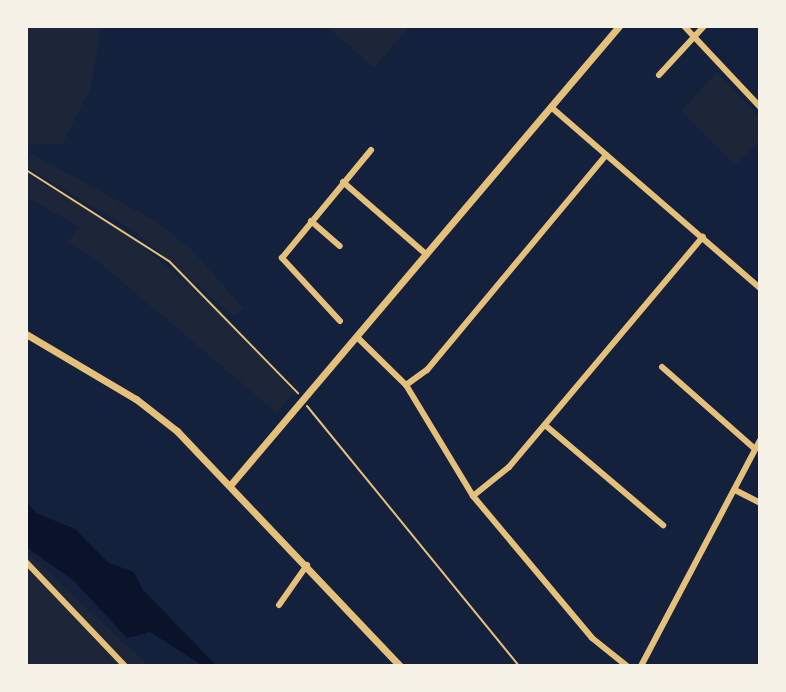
<!DOCTYPE html>
<html>
<head>
<meta charset="utf-8">
<style>
	body { margin:0 }
	#map { position:relative; width:786px; height:692px; overflow:hidden; background:#14213d; font-family:Inter,sans-serif }
	div>[style] { position:absolute }
	[style*='--x'] { left:calc(var(--x)*1px); top:calc(var(--y)*1px); width:calc(var(--w)*1px); rotate:calc(var(--a)*1deg) }
	.green>* { inset:0; background:#1d2539 }
	.water>* { inset:0; background:#0b132b }
	.path>* { height:2px; margin:-1px; padding:0 1px; transform-origin:1px; border-radius:1px; background:#e5c07b }
	.minor>* { height:6px; margin:-3px; padding:0 3px; transform-origin:3px; border-radius:3px; background:#e5c07b }
	.tertiary>* { height:7px; margin:-3.5px; padding:0 3.5px; transform-origin:3.5px; border-radius:3.5px; background:#e5c07b }
	span { translate:-50% -50%; white-space:nowrap; text-align:center; line-height:1.15; -webkit-text-stroke:6px #f6f1e7; paint-order:stroke }
	.frame { position:absolute; inset:0; border:28px solid #f6f1e7; pointer-events:none }
</style>
</head>
<body>
<div id="map">
	<div class="green">
		<div style="clip-path:polygon(26px 26px,101px 26px,91px 87px,63px 144px,26px 145px)"></div>
		<div style="clip-path:polygon(326px 26px,410px 26px,374px 68px)"></div>
		<div style="clip-path:polygon(717px 72px,760px 118px,760px 140px,735px 165px,681px 111px)"></div>
		<div style="clip-path:polygon(32px 154px,155px 221px,190px 248px,244px 309px,233px 316px,136px 232px,26px 167px)"></div>
		<div style="clip-path:polygon(26px 174px,123px 229px,229px 320px,294px 393px,277px 413px,92px 256px,67px 243px,80px 227px,26px 197px)"></div>
		<div style="clip-path:polygon(26px 551px,124px 643px,149px 666px,26px 666px)"></div>
	</div>
	<div class="water">
		<div style="clip-path:polygon(26px 484px,27px 502px,36px 513px,75px 529px,109px 563px,134px 572px,143px 590px,217px 666px,203px 666px,150px 632px,127px 638px,74px 581px,26px 547px)"></div>
	</div>
	<div class="path">
		<div style="--x:26;--y:170;--w:169;--a:32.5"></div>
		<div style="--x:169;--y:261;--w:185;--a:45.7"></div>
		<div style="--x:307;--y:406;--w:335;--a:50.8"></div>
	</div>
	<div class="minor">
		<div style="--x:684;--y:26;--w:111;--a:46.8"></div>
		<div style="--x:659;--y:75;--w:67;--a:-47.4"></div>
		<div style="--x:551;--y:107;--w:276;--a:40.9"></div>
		<div style="--x:343;--y:182;--w:111;--a:41"></div>
		<div style="--x:311;--y:221;--w:38;--a:41"></div>
		<div style="--x:340;--y:321;--w:86;--a:-132.6"></div>
		<div style="--x:282;--y:258;--w:140;--a:-50.5"></div>
		<div style="--x:357;--y:337;--w:69;--a:44.4"></div>
		<div style="--x:406;--y:385;--w:130;--a:58.9"></div>
		<div style="--x:473;--y:496;--w:185;--a:50"></div>
		<div style="--x:592;--y:638;--w:45;--a:38.7"></div>
		<div style="--x:662;--y:367;--w:124;--a:41.4"></div>
		<div style="--x:406;--y:385;--w:26;--a:-36"></div>
		<div style="--x:427;--y:370;--w:280;--a:-50.2"></div>
		<div style="--x:545;--y:425;--w:155;--a:40.3"></div>
		<div style="--x:735;--y:490;--w:28;--a:27"></div>
		<div style="--x:473;--y:496;--w:46;--a:-38.9"></div>
		<div style="--x:509;--y:467;--w:301;--a:-49.9"></div>
		<div style="--x:26;--y:562;--w:144;--a:46.4"></div>
		<div style="--x:279;--y:605;--w:49;--a:-55"></div>
		<div style="--x:641;--y:666;--w:255;--a:-62.2"></div>
	</div>
	<div class="tertiary">
		<div style="--x:26;--y:334;--w:128;--a:30.6"></div>
		<div style="--x:136;--y:399;--w:52;--a:38"></div>
		<div style="--x:177;--y:431;--w:324;--a:46.5"></div>
		<div style="--x:232;--y:483;--w:599;--a:-49.74"></div>
	</div>
	<div class="frame"></div>
</div>
</body>
</html>
